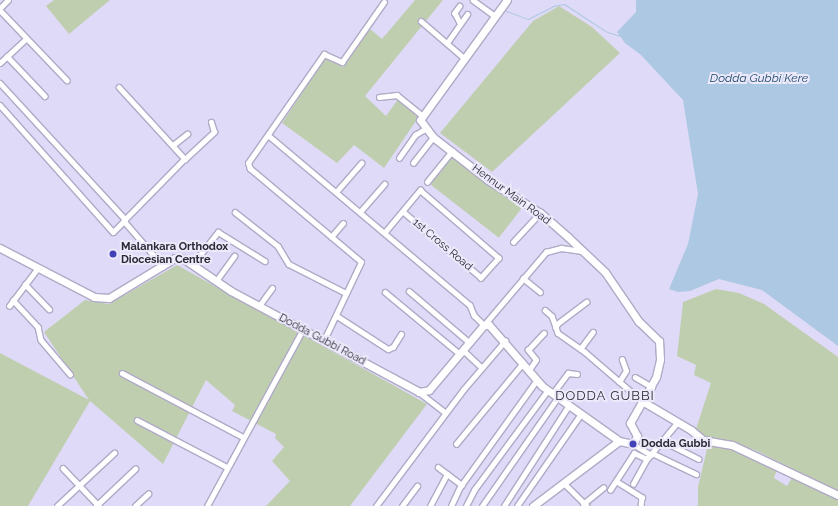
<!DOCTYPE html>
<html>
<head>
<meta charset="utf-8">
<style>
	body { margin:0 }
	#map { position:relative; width:838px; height:506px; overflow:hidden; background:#dfdaf7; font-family:Raleway,sans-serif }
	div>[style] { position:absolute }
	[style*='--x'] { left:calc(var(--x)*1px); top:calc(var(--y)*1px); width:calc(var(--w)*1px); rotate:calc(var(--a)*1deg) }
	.green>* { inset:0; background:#c0ceb0; transform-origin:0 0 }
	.water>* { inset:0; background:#acc8e2 }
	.stream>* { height:1px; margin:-0.5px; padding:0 0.5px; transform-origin:0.5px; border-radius:0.5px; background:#acc8e2 }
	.roads { filter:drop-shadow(1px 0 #afaac6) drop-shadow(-1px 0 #afaac6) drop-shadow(0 1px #afaac6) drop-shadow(0 -1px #afaac6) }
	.street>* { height:4.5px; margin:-2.25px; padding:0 2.25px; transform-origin:2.25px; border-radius:2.25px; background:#fff }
	.secondary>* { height:7px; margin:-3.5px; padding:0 3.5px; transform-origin:3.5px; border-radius:3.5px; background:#fff }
	.dots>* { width:11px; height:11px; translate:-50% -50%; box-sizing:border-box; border:2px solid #ece9fb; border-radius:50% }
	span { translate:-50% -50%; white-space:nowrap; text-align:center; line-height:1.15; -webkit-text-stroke:4px #ece9fb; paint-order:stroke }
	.street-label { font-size:11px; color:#2b2934 }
	.poi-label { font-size:11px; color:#2b2934; font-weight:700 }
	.left { translate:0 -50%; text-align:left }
	.water-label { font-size:12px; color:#1c486b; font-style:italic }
	.quarter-label { font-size:13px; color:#2b2934; letter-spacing:1px }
</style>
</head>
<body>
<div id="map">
	<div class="green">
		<div style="clip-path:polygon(54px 0,110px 0,69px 34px,46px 6px)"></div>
		<div style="clip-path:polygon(415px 0,443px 0,365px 96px,386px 116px,399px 98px,420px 115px,384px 168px,354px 145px,337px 163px,282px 123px,326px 57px,343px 67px,370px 29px,382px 39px)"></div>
		<div style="clip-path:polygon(559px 6px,592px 27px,620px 53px,492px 172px,440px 133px,533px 21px)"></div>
		<div style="left:453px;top:155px;width:87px;height:37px;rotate:38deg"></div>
		<div style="clip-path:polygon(177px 265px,427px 404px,350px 506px,266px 506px,290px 481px,272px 461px,284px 447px,275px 438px,276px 434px,232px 411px,235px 405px,206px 380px,163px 464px,90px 401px,28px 506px,0 506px,0 353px,89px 400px,44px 332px,85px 300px,109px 304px)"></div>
		<div style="clip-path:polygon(716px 289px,739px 293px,764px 304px,838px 357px,838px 492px,755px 450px,702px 436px,696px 429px,711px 383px,694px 375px,696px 365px,677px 356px,683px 302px)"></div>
		<div style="clip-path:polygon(708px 445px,734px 450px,777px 470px,774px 478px,787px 486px,793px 476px,838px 499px,838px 506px,698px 506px,698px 487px)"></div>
	</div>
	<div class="water">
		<div style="clip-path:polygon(636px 0,838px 0,838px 346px,762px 290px,719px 279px,690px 291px,678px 292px,669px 289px,688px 244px,698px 194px,683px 100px,641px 55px,625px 43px,617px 32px,636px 12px)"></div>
	</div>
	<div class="stream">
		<div style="--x:506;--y:11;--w:23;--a:20"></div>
		<div style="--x:528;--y:19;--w:28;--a:-27"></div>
		<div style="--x:553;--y:6;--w:11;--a:-10"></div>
		<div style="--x:564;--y:4;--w:51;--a:33.1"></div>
		<div style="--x:607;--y:32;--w:14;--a:17"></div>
	</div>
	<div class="roads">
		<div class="street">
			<div style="--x:473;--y:0;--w:27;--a:36"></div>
			<div style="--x:460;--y:6;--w:9;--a:126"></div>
			<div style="--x:455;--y:13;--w:11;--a:63"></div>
			<div style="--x:0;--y:8;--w:11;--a:-45"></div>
			<div style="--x:0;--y:10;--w:97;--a:46.3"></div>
			<div style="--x:421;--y:21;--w:57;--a:40.7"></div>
			<div style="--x:447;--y:43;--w:35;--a:-55"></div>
			<div style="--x:7;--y:56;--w:55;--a:46.5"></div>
			<div style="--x:0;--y:63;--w:35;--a:-43"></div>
			<div style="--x:0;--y:83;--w:185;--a:47.4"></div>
			<div style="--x:119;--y:87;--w:98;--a:47.5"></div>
			<div style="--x:185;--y:159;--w:87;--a:134.5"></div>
			<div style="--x:124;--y:221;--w:60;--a:49.1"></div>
			<div style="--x:379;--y:97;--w:18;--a:-6"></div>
			<div style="--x:397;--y:95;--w:32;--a:39"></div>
			<div style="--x:0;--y:105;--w:170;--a:48.3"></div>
			<div style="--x:113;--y:232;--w:16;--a:-45"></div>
			<div style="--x:268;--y:135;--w:264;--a:40.1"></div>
			<div style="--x:470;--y:305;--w:11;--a:68"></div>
			<div style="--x:474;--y:315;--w:14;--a:45"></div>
			<div style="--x:484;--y:325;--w:96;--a:-49.7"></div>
			<div style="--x:546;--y:252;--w:16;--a:-15"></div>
			<div style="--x:561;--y:248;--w:21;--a:8"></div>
			<div style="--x:173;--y:145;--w:18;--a:-38"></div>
			<div style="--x:399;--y:158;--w:28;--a:-55"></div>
			<div style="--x:415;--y:135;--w:12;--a:-31"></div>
			<div style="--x:185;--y:159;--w:40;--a:-43"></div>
			<div style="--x:214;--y:132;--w:10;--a:-107"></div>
			<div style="--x:413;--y:163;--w:33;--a:-52"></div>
			<div style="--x:427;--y:182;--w:40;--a:-51"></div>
			<div style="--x:337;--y:191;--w:37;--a:-49"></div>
			<div style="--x:235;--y:212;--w:55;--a:38.3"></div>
			<div style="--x:278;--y:246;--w:21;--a:59"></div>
			<div style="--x:289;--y:264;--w:64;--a:27"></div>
			<div style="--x:360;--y:212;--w:37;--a:-49"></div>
			<div style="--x:385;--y:232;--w:55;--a:-50.2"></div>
			<div style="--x:420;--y:190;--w:104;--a:40.7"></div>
			<div style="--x:499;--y:258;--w:27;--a:132"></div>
			<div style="--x:481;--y:278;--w:102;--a:-139.8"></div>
			<div style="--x:331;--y:237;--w:18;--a:-49"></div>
			<div style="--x:513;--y:242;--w:40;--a:-47"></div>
			<div style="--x:192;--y:265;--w:42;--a:-51.8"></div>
			<div style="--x:218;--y:232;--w:55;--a:31.7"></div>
			<div style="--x:523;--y:278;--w:22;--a:39"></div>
			<div style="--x:216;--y:281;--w:31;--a:-54"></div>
			<div style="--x:25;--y:284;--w:35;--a:46"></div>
			<div style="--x:409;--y:291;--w:80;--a:40.4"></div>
			<div style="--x:385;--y:292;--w:97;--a:39.6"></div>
			<div style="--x:13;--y:300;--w:37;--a:47"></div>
			<div style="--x:38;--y:327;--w:13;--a:77"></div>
			<div style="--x:41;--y:340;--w:45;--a:49.5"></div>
			<div style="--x:587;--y:302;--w:36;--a:143"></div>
			<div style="--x:558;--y:324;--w:4;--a:124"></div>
			<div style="--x:556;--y:327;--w:6;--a:72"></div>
			<div style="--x:558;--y:333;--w:33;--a:35"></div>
			<div style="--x:585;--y:352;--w:75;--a:40.7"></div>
			<div style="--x:9;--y:306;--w:48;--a:-52.7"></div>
			<div style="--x:259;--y:306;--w:22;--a:-54"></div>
			<div style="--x:545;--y:310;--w:9;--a:41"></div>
			<div style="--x:552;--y:316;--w:12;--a:70"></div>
			<div style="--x:337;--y:316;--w:61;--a:32.9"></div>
			<div style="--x:388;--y:349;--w:5;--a:-22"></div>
			<div style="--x:393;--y:347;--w:15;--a:-58"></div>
			<div style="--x:324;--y:340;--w:86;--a:-64.6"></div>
			<div style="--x:361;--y:262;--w:145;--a:-140"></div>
			<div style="--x:250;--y:169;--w:6;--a:-108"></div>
			<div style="--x:248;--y:163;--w:133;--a:-55.1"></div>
			<div style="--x:324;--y:54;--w:20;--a:24"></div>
			<div style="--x:342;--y:62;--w:73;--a:-55"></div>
			<div style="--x:580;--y:349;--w:21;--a:-53"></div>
			<div style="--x:463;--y:350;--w:26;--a:43"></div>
			<div style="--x:529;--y:370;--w:12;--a:-55"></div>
			<div style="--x:536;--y:360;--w:13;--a:-129"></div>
			<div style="--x:528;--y:350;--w:23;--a:-47"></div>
			<div style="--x:122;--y:373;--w:137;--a:27.9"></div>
			<div style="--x:635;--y:377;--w:20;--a:30"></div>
			<div style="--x:619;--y:382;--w:13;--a:-58"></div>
			<div style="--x:626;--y:371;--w:12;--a:-110"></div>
			<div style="--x:419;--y:392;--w:33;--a:38"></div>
			<div style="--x:553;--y:393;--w:25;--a:-53"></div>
			<div style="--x:568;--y:373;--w:9;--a:6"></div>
			<div style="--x:137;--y:420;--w:102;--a:27.6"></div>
			<div style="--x:661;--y:440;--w:42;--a:26.6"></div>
			<div style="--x:456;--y:444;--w:105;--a:-50.4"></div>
			<div style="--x:633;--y:444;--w:21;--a:31"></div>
			<div style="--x:652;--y:453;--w:49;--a:25.5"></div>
			<div style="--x:438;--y:467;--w:30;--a:37"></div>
			<div style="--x:63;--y:468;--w:52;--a:46.5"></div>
			<div style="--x:616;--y:481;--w:31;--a:32"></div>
			<div style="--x:642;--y:497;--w:9;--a:96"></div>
			<div style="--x:565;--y:484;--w:31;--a:45"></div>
			<div style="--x:633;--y:484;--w:29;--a:-61"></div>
			<div style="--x:647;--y:459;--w:47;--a:-50.2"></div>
			<div style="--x:610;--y:490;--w:44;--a:-57"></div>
			<div style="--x:634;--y:453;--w:14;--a:25"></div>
			<div style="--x:583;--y:504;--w:26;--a:-39"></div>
			<div style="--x:57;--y:506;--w:78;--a:-42.9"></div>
			<div style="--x:96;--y:506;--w:54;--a:-43.5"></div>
			<div style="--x:135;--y:506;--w:18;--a:-43"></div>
			<div style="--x:207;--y:506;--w:201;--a:-61.5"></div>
			<div style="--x:376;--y:506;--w:145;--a:-53.1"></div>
			<div style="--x:463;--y:390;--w:65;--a:-49.4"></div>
			<div style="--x:402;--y:506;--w:25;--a:-53"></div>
			<div style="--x:430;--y:506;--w:36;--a:-62"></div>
			<div style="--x:451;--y:506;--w:21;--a:-65"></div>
			<div style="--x:460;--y:487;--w:132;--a:-54.3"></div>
			<div style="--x:466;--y:506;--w:18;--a:-63"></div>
			<div style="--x:474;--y:490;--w:124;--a:-53.5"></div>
			<div style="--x:482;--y:506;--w:133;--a:-55.1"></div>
			<div style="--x:504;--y:506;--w:120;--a:-57.2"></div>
			<div style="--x:517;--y:506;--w:112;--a:-55.2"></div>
		</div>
		<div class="secondary">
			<div style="--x:0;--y:248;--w:106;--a:27.5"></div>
			<div style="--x:94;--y:297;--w:15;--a:4"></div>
			<div style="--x:109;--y:298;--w:77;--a:-31.2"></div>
			<div style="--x:175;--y:258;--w:9;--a:6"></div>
			<div style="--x:184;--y:259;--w:57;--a:34.2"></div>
			<div style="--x:231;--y:291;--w:213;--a:28.2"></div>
			<div style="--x:419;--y:392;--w:10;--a:-11"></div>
			<div style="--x:429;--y:390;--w:85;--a:-49.8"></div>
			<div style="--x:484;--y:325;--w:5;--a:0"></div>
			<div style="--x:489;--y:325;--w:81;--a:49"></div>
			<div style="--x:542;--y:386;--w:95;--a:35.5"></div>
			<div style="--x:619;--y:441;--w:14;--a:12"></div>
			<div style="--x:633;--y:444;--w:9;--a:-63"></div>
			<div style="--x:637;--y:436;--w:15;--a:-118"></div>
			<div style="--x:630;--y:423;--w:53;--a:-60.5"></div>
			<div style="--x:656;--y:377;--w:18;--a:-77"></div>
			<div style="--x:660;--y:359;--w:18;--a:-93"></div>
			<div style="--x:659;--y:341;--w:28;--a:-136"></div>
			<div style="--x:639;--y:322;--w:60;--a:-124.2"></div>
			<div style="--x:605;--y:272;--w:51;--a:-136.6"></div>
			<div style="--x:568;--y:237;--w:37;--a:-139"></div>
			<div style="--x:540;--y:213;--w:62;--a:-147.6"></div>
			<div style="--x:488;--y:180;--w:70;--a:-142"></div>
			<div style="--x:433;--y:137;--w:21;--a:-127"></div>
			<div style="--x:420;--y:120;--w:148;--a:-54.1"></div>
			<div style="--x:642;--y:401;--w:57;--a:30.6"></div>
			<div style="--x:691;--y:430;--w:16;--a:40"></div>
			<div style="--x:703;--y:440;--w:29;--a:10"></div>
			<div style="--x:732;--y:445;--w:117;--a:25.3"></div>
			<div style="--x:533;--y:506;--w:108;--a:-37.1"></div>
		</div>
	</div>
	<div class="dots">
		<div style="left:113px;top:254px;background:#4241b6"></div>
		<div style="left:633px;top:444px;background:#4241b6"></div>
	</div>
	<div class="street-label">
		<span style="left:511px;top:195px;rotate:36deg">Hennur Main Road</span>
		<span style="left:442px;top:245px;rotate:40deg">1st Cross Road</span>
		<span style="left:322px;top:340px;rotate:28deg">Dodda Gubbi Road</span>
	</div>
	<div class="poi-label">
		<span class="left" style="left:121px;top:254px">Malankara Orthodox<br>Diocesian Centre</span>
		<span class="left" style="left:641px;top:444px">Dodda Gubbi</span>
	</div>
	<div class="water-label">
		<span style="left:759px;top:79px">Dodda Gubbi Kere</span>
	</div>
	<div class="quarter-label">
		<span style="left:605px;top:396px">DODDA GUBBI</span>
	</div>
</div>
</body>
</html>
